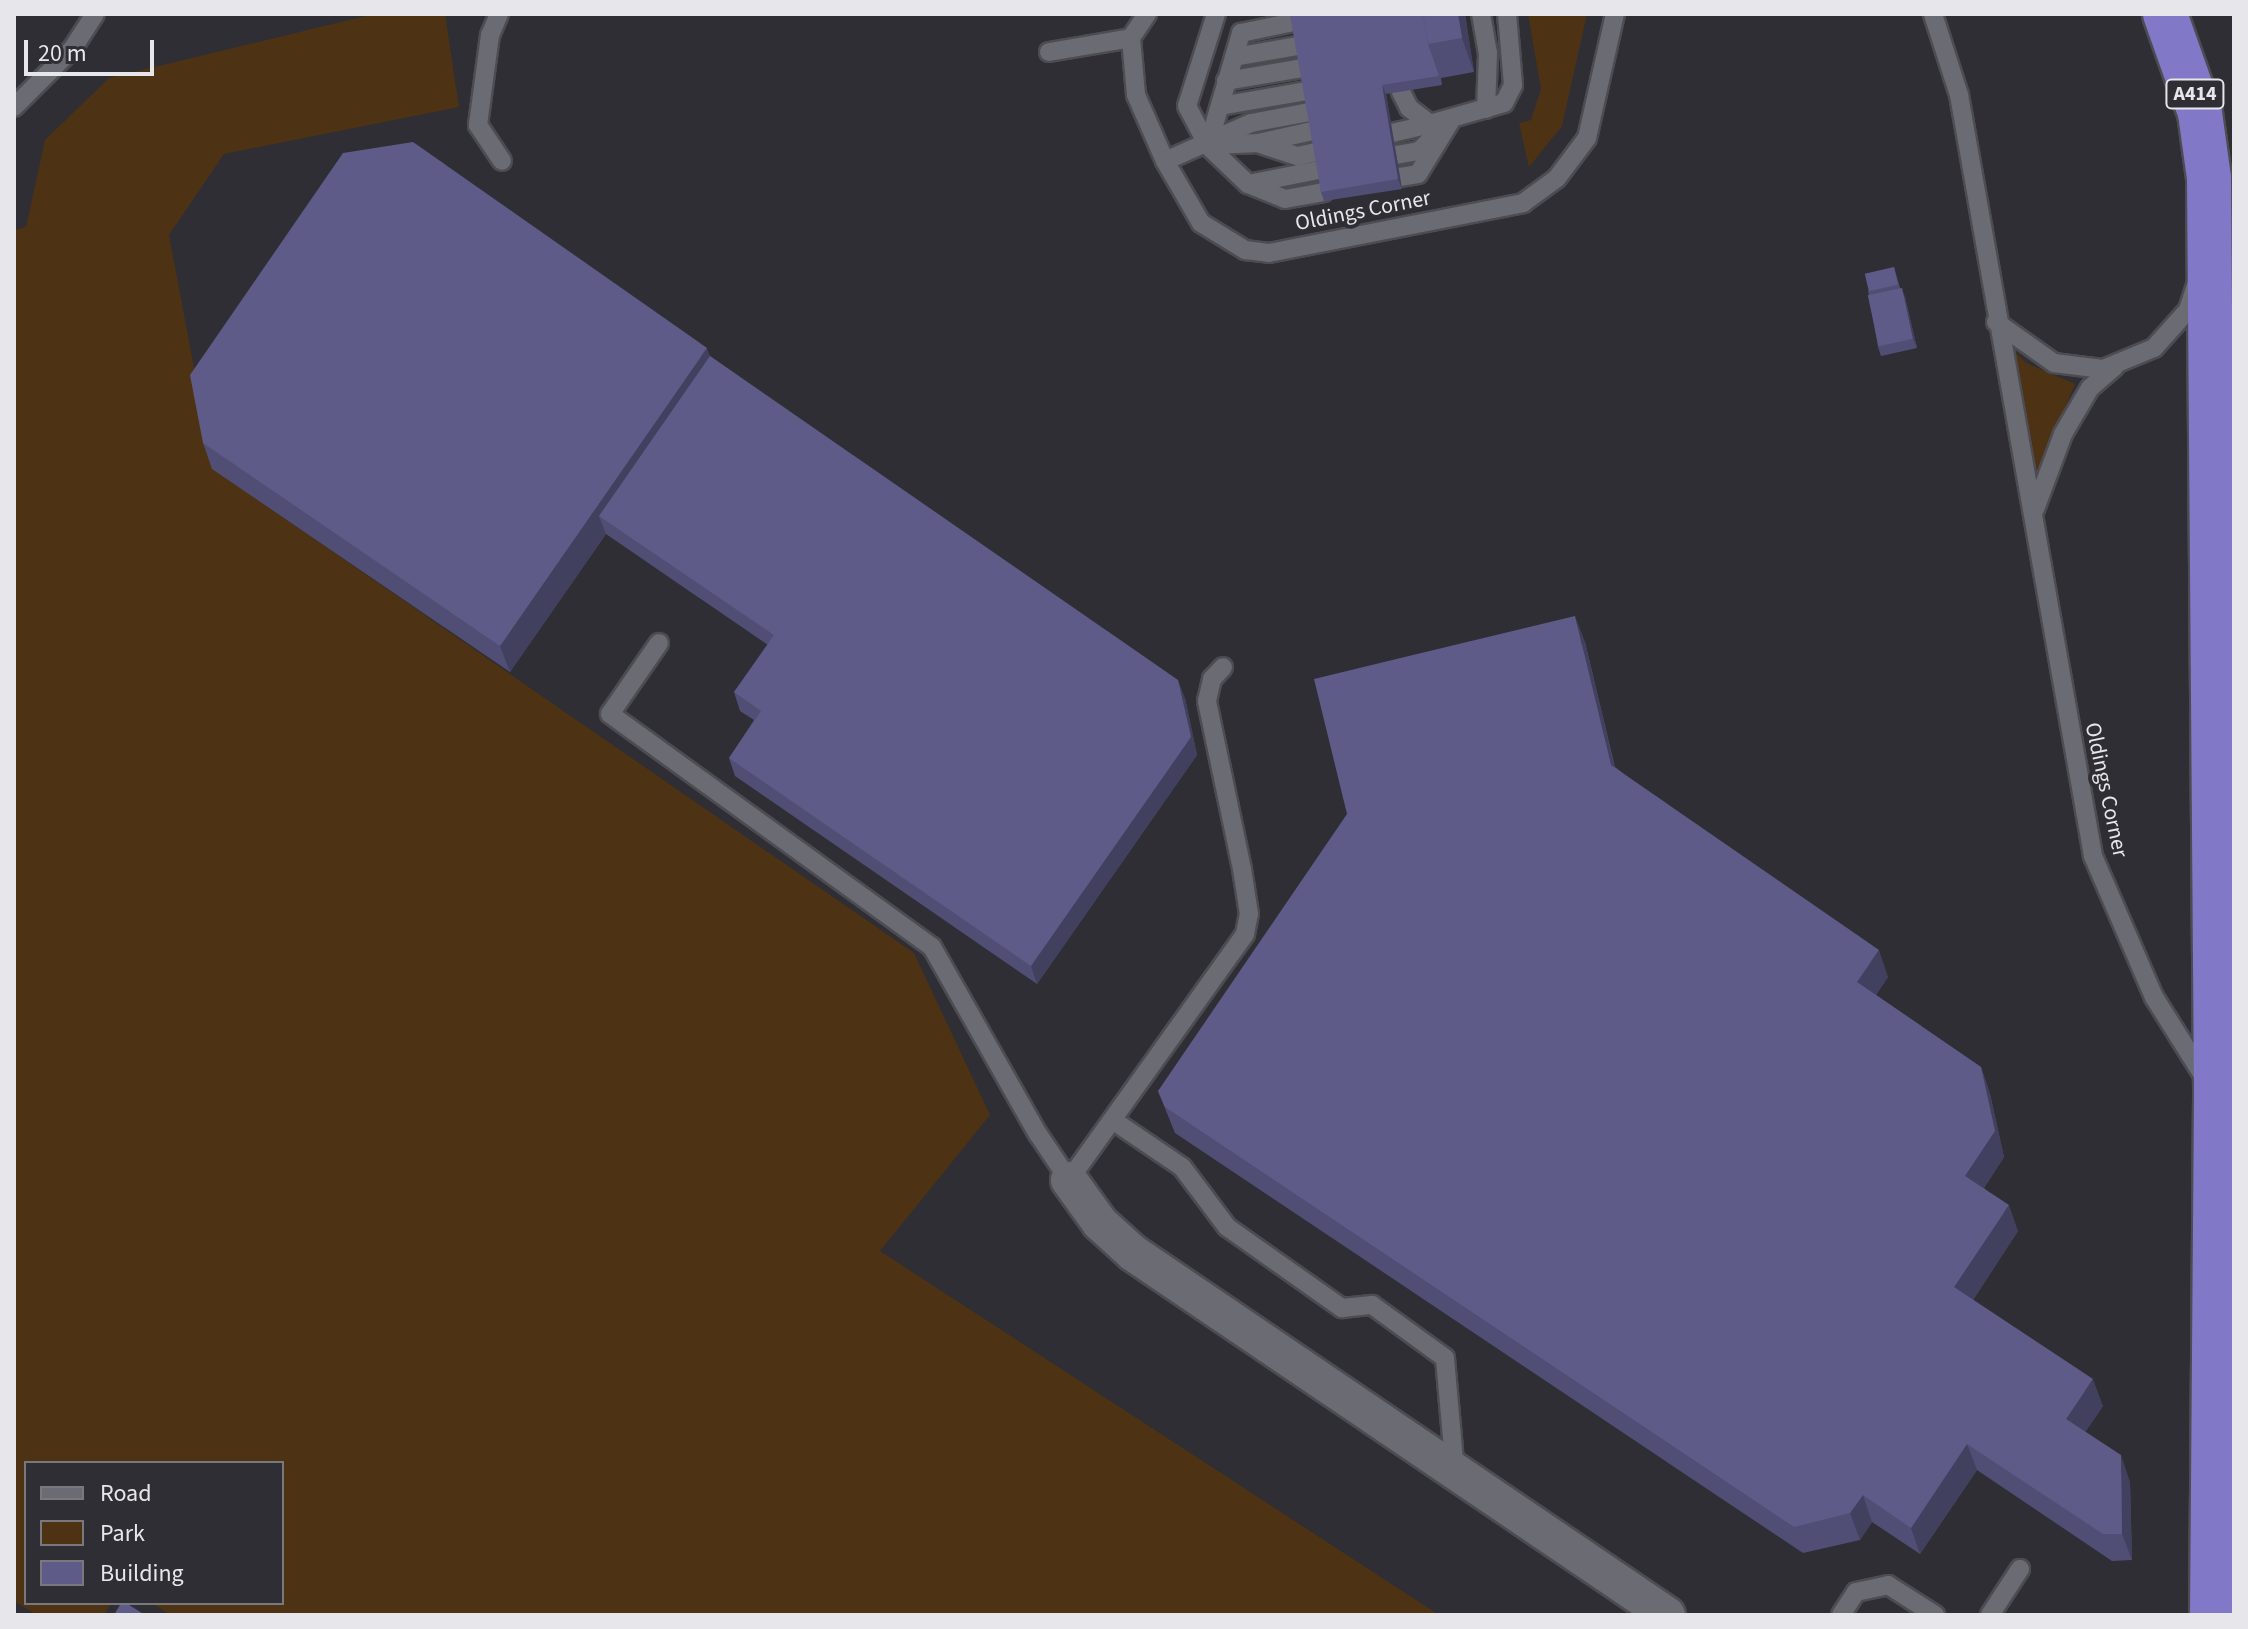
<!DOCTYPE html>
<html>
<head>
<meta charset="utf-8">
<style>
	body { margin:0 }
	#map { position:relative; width:2248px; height:1629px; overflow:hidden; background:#2e2e34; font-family:"Source Sans 3",sans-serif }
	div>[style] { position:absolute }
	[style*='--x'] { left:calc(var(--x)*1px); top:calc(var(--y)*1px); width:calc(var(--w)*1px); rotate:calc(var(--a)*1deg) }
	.green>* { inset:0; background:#4d3313 }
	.roads { filter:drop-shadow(2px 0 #4c4c52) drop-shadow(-2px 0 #4c4c52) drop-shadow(0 2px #4c4c52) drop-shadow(0 -2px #4c4c52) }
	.service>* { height:18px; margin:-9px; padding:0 9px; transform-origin:9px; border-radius:9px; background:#6b6b73 }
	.minor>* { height:36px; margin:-18px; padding:0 18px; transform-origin:18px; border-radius:18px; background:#6b6b73 }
	.trunk>* { height:44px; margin:-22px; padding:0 22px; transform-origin:22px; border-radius:22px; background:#8278c8 }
	.wall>* { inset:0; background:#514e75 }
	.shaded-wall>* { inset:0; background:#42405f }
	.building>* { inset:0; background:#5e5b88; transform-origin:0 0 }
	span { translate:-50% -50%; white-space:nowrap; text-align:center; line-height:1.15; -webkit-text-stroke:8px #2e2e34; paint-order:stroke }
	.shield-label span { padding:2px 6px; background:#2e2e34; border:2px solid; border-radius:6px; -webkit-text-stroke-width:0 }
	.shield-label { font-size:20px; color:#e7e7eb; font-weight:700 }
	.street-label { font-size:22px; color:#e7e7eb }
	.frame { position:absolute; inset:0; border:16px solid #e7e7eb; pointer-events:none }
	.legend { position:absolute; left:24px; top:1461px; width:260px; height:144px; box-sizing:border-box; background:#2e2e34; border:2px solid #78787d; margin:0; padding:10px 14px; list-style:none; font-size:24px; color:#e7e7eb }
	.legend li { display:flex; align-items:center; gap:16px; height:40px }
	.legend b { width:40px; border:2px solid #78787d }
	.scale { position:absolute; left:24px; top:40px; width:130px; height:36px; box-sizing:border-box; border:4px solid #e7e7eb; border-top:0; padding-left:10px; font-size:24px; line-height:28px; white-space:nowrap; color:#e7e7eb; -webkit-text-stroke:6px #2e2e34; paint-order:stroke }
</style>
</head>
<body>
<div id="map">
	<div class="green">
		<div style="clip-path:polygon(374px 14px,445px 14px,459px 107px,224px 154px,169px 235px,213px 469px,914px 953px,990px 1115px,880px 1251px,1439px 1615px,171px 1615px,151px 1603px,282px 1603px,282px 1463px,26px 1463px,26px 1603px,112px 1603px,104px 1615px,37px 1615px,14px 1601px,14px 230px,26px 227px,45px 140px,109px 78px)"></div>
		<div style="clip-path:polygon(1528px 14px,1587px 14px,1562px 126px,1529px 167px,1519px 123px,1531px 120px,1541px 89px)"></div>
		<div style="clip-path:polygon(2010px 346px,2026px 363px,2075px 384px,2033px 484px)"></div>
	</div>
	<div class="roads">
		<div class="service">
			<div style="--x:499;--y:14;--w:23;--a:113"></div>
			<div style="--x:490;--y:35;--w:91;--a:97.6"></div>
			<div style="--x:478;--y:125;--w:43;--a:56.3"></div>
			<div style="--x:1147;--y:14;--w:29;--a:124"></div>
			<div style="--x:1131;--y:38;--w:57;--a:85"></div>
			<div style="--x:1136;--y:95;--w:72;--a:66.3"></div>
			<div style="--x:1165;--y:161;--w:72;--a:59.9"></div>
			<div style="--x:1201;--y:223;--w:52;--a:31.5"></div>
			<div style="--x:1245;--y:250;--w:24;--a:7"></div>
			<div style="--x:1269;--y:253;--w:259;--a:-11.1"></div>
			<div style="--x:1523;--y:203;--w:42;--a:-36.3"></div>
			<div style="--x:1557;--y:178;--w:50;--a:-53.1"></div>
			<div style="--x:1587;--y:138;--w:127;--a:-77.3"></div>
			<div style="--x:1216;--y:14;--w:96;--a:107.5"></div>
			<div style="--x:1187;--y:106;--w:45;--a:62.3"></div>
			<div style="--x:1208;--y:146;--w:55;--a:43.5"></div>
			<div style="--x:1248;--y:184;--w:72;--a:-11.2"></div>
			<div style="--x:1481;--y:14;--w:40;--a:80"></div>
			<div style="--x:1488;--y:53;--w:56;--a:92"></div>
			<div style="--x:1933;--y:14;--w:85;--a:72.2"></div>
			<div style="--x:1959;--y:95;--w:773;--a:80.01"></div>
			<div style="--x:2093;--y:856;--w:154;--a:66.6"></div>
			<div style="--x:2154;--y:997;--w:98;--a:57.9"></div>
			<div style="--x:1049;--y:52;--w:83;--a:-9.7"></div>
			<div style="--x:1234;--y:57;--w:65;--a:-9.8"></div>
			<div style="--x:1226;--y:81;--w:77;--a:-9.7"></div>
			<div style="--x:1401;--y:92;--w:18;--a:63"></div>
			<div style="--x:1409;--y:108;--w:26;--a:37"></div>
			<div style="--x:1430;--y:124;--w:77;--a:-15.8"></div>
			<div style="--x:1504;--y:103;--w:20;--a:-63"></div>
			<div style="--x:1513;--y:85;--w:71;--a:-94.8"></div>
			<div style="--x:1220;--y:106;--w:87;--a:-9.9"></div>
			<div style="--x:14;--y:107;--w:83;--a:-45"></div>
			<div style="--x:73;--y:48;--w:40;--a:-57.1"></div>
			<div style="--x:1392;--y:133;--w:39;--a:-13"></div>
			<div style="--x:1260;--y:144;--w:40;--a:18"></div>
			<div style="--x:1298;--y:156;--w:18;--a:-13"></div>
			<div style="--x:1215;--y:145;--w:43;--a:-2.7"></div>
			<div style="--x:1258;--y:143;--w:55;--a:-12.5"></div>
			<div style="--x:1208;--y:146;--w:118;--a:-73.7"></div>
			<div style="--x:1241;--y:33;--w:93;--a:-11.8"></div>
			<div style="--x:1396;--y:155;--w:23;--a:-10"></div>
			<div style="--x:1419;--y:151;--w:20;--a:-45"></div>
			<div style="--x:1165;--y:161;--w:94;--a:-23.8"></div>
			<div style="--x:1251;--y:123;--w:59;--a:-10.7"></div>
			<div style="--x:1400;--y:177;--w:18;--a:-9"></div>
			<div style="--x:1418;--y:174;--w:61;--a:-58.4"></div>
			<div style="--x:1248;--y:184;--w:40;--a:22"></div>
			<div style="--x:1285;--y:199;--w:39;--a:-10"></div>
			<div style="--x:1996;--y:322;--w:71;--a:35.3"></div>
			<div style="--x:2054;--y:363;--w:49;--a:7"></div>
			<div style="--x:2103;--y:369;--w:55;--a:-22.4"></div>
			<div style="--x:2154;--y:348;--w:51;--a:-48.2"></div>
			<div style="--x:2188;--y:310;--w:26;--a:-72"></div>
			<div style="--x:2035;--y:509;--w:80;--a:-69.5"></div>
			<div style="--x:2063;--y:434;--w:53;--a:-59.6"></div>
			<div style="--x:2090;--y:388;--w:33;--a:-41"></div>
			<div style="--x:659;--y:643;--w:86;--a:124.6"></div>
			<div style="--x:610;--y:714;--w:397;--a:35.9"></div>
			<div style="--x:932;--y:947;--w:215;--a:60.5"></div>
			<div style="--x:1038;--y:1134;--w:55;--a:56"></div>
			<div style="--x:1069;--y:1180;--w:302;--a:-54.4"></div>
			<div style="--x:1245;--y:934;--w:20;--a:-79"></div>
			<div style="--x:1249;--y:914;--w:46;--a:-98.8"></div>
			<div style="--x:1242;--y:869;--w:172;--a:-101.8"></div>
			<div style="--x:1207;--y:701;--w:23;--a:-77"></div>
			<div style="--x:1212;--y:679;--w:16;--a:-47"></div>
			<div style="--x:1114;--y:1121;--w:82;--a:34.1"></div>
			<div style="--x:1182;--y:1167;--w:75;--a:53.1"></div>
			<div style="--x:1227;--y:1227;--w:141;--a:35.2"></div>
			<div style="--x:1342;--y:1308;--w:30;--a:-6"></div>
			<div style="--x:1372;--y:1305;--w:90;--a:36"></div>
			<div style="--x:1445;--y:1358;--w:114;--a:85"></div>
			<div style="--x:1841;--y:1615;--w:27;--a:-57"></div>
			<div style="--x:1856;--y:1592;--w:33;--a:-12"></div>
			<div style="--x:1888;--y:1585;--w:56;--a:32.6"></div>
			<div style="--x:1990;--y:1615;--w:55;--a:-56.9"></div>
		</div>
		<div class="minor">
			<div style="--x:1069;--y:1180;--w:53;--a:54.2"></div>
			<div style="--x:1100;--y:1223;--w:45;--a:42.3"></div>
			<div style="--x:1133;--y:1253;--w:645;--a:34.13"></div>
		</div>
		<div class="trunk">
			<div style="--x:2165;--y:14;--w:105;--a:70.5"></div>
			<div style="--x:2200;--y:113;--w:66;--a:82.1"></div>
			<div style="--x:2209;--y:178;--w:918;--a:89.56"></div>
			<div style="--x:2216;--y:1096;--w:519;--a:90.44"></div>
		</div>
	</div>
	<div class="wall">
		<div style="clip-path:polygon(1296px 14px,1465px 14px,1474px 72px,1441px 78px,1442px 85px,1386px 94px,1402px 189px,1324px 201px,1321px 192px)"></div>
		<div style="clip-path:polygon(1894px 267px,1900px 288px,1905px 297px,1917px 348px,1881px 356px,1878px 347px,1868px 291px)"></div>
		<div style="clip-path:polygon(710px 356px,1185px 698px,1197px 755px,1037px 984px,735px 776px,729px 758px,754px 720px,740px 711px,734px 692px,768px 645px,606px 534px,510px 672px,212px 469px,203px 443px)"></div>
		<div style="clip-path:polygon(1585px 642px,1615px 767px,1888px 977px,1876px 995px,1981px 1067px,1990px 1094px,2004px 1157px,1984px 1188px,2018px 1231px,1973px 1300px,2103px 1406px,2085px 1432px,2130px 1482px,2132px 1560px,2112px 1561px,1977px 1470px,1920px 1554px,1872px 1522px,1860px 1540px,1803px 1553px,1175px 1133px,1158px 1091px)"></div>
	</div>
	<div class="shaded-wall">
		<div style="clip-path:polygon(1458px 14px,1465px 14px,1474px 72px,1462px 38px)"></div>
		<div style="clip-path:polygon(1382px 85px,1386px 94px,1402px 189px,1398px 179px)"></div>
		<div style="clip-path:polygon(1902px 288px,1905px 297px,1917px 348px,1913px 339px)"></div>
		<div style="clip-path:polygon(707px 348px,716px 374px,599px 516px,606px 534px,510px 672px,500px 646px)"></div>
		<div style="clip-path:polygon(1575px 616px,1585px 642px,1620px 791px,1611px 765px)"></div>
		<div style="clip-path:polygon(1178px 680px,1185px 698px,1197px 755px,1037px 984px,1031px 966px)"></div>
		<div style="clip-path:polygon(1879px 950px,1888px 977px,1867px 1008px,1857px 982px)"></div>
		<div style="clip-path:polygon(1981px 1067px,1990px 1094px,2004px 1157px,1975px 1202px,1965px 1176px)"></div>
		<div style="clip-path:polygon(2009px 1205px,2018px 1231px,1964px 1314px,1954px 1287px)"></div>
		<div style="clip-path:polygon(2093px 1379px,2103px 1406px,2076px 1446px,2066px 1419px)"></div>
		<div style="clip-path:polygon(1967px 1444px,1977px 1470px,1920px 1554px,1911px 1528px)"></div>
		<div style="clip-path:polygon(2121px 1455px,2130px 1482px,2132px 1560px,2122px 1534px)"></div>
		<div style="clip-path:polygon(1863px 1495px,1872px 1522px,1860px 1540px,1850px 1513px)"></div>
	</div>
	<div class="building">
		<div style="clip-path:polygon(1296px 14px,1423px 14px,1428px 44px,1439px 76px,1382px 85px,1398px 179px,1321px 192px,1290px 15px)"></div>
		<div style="clip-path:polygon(1423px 14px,1458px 14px,1462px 38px,1428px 44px)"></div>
		<div style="clip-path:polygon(413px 142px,707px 348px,500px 646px,203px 443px,190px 375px,343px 153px)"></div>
		<div style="left:1894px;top:267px;width:18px;height:30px;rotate:77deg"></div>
		<div style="left:1902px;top:288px;width:52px;height:35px;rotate:78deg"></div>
		<div style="clip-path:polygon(710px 356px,1178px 680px,1191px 737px,1031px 966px,729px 758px,761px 711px,734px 692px,774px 635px,599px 516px)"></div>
		<div style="clip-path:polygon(1575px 616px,1611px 765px,1879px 950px,1857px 982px,1981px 1067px,1995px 1131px,1965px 1176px,2009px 1205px,1954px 1287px,2093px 1379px,2066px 1419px,2121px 1455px,2122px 1534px,2103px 1534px,1967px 1444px,1911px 1528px,1863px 1495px,1850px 1513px,1794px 1527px,1165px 1107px,1158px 1091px,1347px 814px,1314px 679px)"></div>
		<div style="clip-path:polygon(121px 1603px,126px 1603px,145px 1615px,114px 1615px)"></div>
	</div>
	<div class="shield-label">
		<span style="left:2195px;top:94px">A414</span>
	</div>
	<div class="street-label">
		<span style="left:1363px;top:211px;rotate:-11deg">Oldings Corner</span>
		<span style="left:2106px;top:790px;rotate:78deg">Oldings Corner</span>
	</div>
	<div class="frame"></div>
	<ul class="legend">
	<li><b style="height:10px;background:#6b6b73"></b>Road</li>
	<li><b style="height:22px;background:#4d3313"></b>Park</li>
	<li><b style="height:22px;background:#5e5b88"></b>Building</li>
	</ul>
	<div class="scale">20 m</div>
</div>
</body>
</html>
